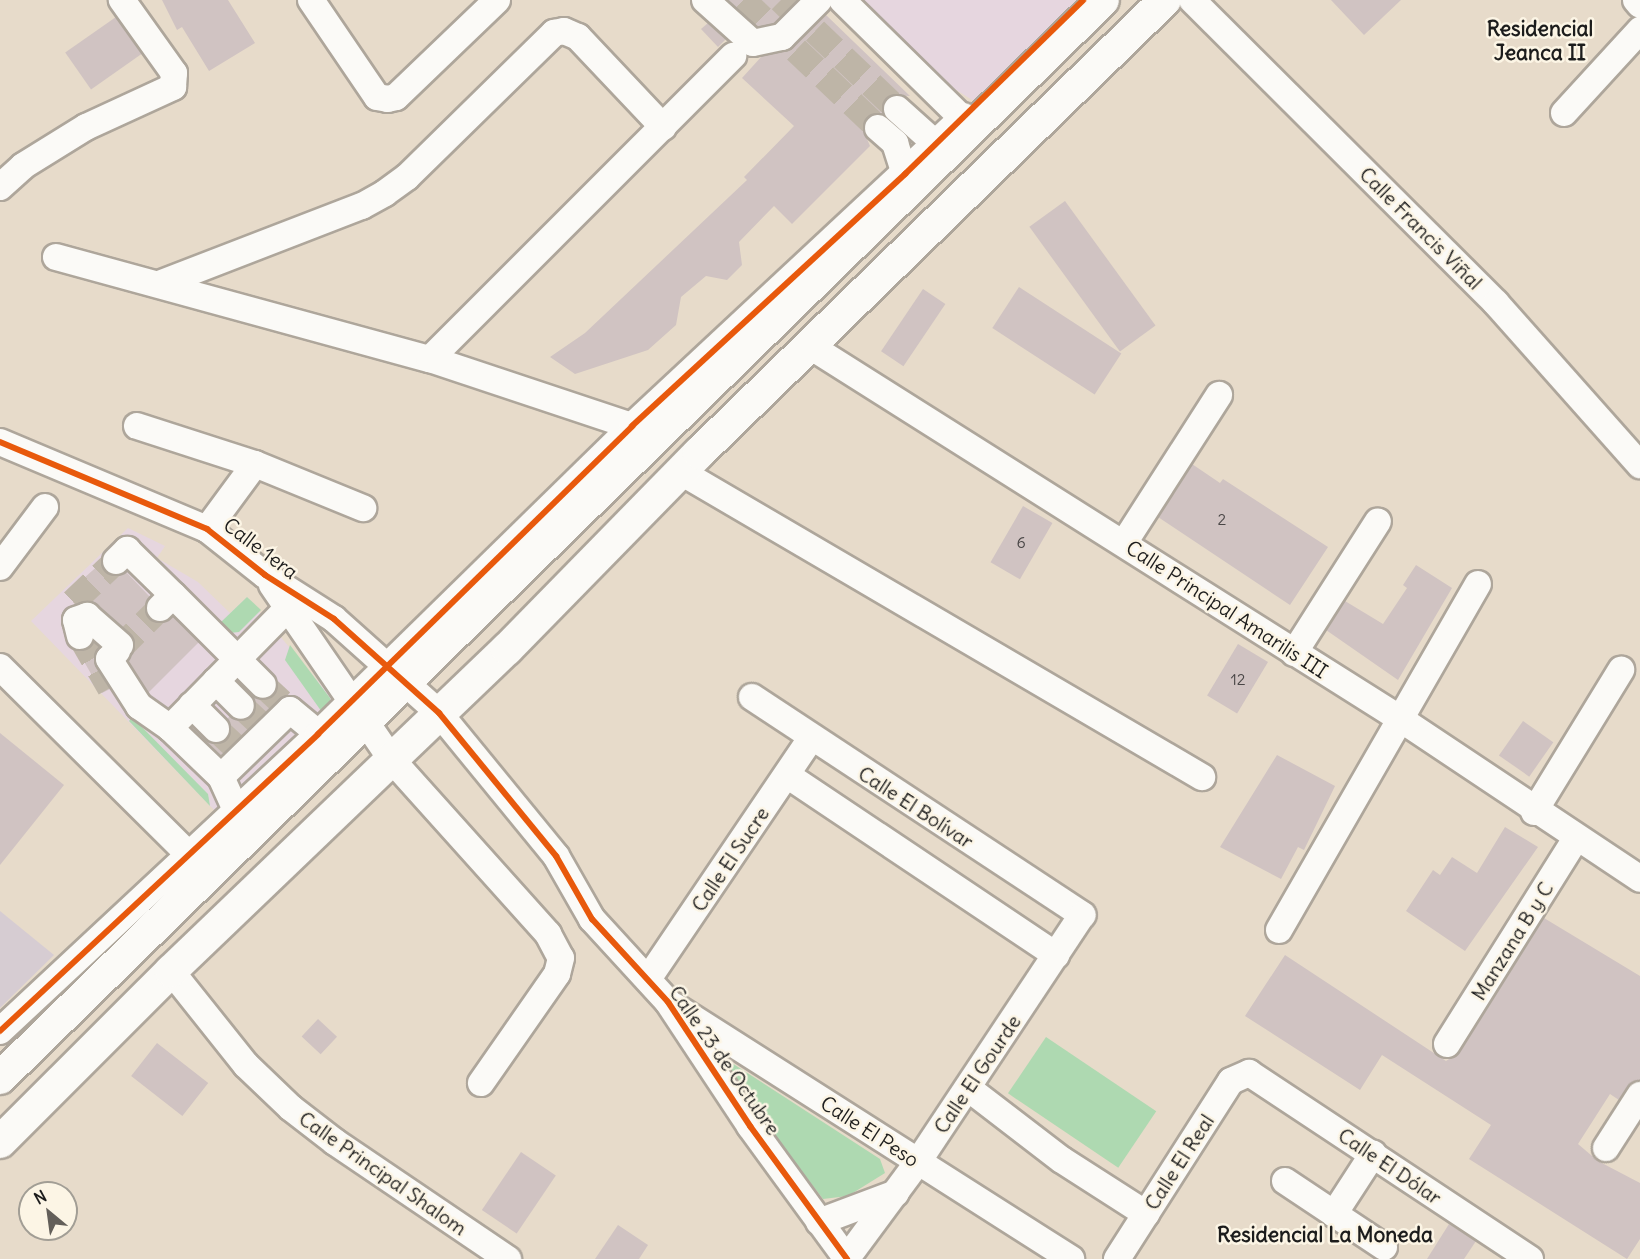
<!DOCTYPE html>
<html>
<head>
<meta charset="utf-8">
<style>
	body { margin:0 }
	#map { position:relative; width:1640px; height:1259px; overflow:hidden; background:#e7dbca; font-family:Delius,sans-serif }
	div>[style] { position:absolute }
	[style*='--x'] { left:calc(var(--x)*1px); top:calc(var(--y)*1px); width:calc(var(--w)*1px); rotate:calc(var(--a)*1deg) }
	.built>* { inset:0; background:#e6d6df }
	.industrial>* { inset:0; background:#d6ccd2 }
	.green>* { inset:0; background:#aed9b1; transform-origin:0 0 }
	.building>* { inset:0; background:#d0c3c2; transform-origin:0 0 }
	.minor-tunnel>* { height:26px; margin-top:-13px; transform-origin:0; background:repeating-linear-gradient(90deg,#beb5a7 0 26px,transparent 0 39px) }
	.roads { filter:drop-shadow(2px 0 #aea69b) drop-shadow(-2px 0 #aea69b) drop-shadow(0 2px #aea69b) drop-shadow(0 -2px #aea69b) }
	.minor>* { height:26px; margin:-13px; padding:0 13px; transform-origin:13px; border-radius:13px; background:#fbfaf7 }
	.major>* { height:32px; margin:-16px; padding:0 16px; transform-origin:16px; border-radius:16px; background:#fbfaf7 }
	.cycleway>* { height:6px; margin:-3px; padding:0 3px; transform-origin:3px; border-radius:3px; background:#e8590c }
	span { translate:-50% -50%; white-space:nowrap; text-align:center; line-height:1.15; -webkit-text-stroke:5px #fcf5e5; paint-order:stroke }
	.number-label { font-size:16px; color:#494646 }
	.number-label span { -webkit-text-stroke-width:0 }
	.street-label { font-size:20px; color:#1c1c1c }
	.neighbourhood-label { font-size:21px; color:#1c1c1c; font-weight:700 }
	.north { position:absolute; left:18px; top:1181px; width:60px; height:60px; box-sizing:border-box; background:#fcf5e5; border:2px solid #a29e95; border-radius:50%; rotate:331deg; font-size:16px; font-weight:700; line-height:24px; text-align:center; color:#1c1c1c }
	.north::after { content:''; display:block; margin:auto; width:21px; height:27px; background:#635f59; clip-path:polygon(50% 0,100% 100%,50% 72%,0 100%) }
</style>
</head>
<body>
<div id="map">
	<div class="built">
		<div style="clip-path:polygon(863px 0,1099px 0,977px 103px,953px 88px)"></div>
		<div style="clip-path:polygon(128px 528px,165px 546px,157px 558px,198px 582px,230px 613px,247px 597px,332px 698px,335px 709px,219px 815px,31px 621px)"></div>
	</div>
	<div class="industrial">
		<div style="clip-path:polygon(0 911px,54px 955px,0 1008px)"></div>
	</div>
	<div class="green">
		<div style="clip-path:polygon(247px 597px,261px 610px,239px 632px,230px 633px,220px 623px)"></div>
		<div style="clip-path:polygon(290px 645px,330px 698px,332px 707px,324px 715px,285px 660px)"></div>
		<div style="clip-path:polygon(132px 717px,208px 794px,210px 806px,129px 721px)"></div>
		<div style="left:1046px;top:1037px;width:133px;height:68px;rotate:34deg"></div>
		<div style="clip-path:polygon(704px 1045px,880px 1159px,885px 1173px,848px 1196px,823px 1199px)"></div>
	</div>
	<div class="building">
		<div style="clip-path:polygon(162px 0,228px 0,255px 43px,209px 71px,182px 27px,177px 30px)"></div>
		<div style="clip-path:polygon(727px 0,798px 0,775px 23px,757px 27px)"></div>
		<div style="clip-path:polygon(1331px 0,1401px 0,1364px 35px)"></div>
		<div style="clip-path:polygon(826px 15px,910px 96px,892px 95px,883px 105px,883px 114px,866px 119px,864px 132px,870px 146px,792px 224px,774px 206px,739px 242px,742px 265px,727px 280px,706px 276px,681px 297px,676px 325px,648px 350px,575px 374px,550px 357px,585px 333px,747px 180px,744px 177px,794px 126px,742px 78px,762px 56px,792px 48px)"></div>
		<div style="left:116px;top:17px;width:45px;height:62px;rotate:55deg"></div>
		<div style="clip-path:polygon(708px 23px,726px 39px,718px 47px,701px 29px)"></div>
		<div style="left:1065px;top:201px;width:154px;height:44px;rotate:54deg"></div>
		<div style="left:1019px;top:287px;width:122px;height:49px;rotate:33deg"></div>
		<div style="left:923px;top:289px;width:27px;height:75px;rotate:34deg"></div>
		<div style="clip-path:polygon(1192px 464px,1220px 483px,1223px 479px,1328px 547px,1290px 605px,1158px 517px)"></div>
		<div style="left:1023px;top:506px;width:34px;height:65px;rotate:30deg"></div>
		<div style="clip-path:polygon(101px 563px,112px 575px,126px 572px,150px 597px,145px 611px,150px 619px,163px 623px,173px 616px,199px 642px,148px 693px,128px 661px,135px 647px,130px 634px,96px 604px,89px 601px,76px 604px,66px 594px)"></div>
		<div style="clip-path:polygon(1416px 565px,1452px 588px,1398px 680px,1326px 630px,1345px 601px,1383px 624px,1407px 588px,1403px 585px)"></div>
		<div style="clip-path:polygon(94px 642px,100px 647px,94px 661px,110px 689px,102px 693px,78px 651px)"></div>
		<div style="left:1238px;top:644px;width:35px;height:60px;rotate:31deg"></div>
		<div style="clip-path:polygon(278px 686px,287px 695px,221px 756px,205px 740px,213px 744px,226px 740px,231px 732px,227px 719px,230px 716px,244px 721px,251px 717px,256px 709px,252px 695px,267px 699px)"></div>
		<div style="left:1523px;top:721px;width:37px;height:42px;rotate:35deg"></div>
		<div style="clip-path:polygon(0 733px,64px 785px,0 865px)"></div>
		<div style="clip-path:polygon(1277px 755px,1335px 786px,1304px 850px,1298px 847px,1281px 879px,1220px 847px)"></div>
		<div style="clip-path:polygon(1505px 827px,1538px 847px,1465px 951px,1406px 911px,1433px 870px,1440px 875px,1452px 857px,1477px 873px)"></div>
		<div style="clip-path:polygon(1544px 918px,1640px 976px,1640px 1080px,1628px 1086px,1619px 1100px,1610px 1094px,1578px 1144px,1598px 1161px,1640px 1183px,1640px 1239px,1627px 1259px,1469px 1159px,1491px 1125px,1382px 1055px,1360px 1090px,1245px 1016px,1285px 955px,1446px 1061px,1460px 1052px)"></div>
		<div style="left:318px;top:1019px;width:26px;height:24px;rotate:43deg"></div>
		<div style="left:157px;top:1043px;width:65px;height:42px;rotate:38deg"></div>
		<div style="left:521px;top:1152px;width:42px;height:70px;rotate:34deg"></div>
		<div style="clip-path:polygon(1449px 1224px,1476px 1241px,1464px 1259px,1427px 1259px)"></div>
		<div style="clip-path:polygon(618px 1225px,648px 1245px,639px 1259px,595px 1259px)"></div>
	</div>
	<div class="minor-tunnel">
		<div style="--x:743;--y:0;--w:42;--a:44"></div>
		<div style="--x:781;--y:0;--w:14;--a:45"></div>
		<div style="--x:815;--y:31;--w:113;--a:43.6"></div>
		<div style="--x:796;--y:50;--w:113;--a:43.6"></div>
		<div style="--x:73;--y:602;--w:59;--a:-43.6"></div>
		<div style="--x:80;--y:636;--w:60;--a:60"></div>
		<div style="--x:117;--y:651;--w:61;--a:-45"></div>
		<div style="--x:263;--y:685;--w:25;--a:43"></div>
		<div style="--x:241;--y:706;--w:25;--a:43"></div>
		<div style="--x:216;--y:729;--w:25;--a:43"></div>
	</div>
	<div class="roads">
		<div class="minor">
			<div style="--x:311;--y:0;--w:117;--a:55.8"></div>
			<div style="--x:377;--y:97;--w:11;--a:10"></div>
			<div style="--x:388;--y:99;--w:8;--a:-14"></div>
			<div style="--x:396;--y:97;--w:140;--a:-43.8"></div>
			<div style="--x:705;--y:0;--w:64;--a:41.9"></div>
			<div style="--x:753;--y:43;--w:30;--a:-12"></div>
			<div style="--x:782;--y:37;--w:52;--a:-45"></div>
			<div style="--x:842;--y:0;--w:168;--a:44.5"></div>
			<div style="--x:1192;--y:0;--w:429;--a:44.9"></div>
			<div style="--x:1496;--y:303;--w:217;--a:48.4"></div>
			<div style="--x:1636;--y:0;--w:6;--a:51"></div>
			<div style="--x:897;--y:109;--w:64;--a:41.9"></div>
			<div style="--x:1564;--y:113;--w:113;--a:-47.5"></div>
			<div style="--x:878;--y:128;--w:23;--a:41"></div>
			<div style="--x:895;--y:143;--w:46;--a:72.3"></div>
			<div style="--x:0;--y:187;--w:31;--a:-42"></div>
			<div style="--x:23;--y:166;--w:74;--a:-31.8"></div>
			<div style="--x:86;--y:127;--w:96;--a:-24.7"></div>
			<div style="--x:173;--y:87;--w:14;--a:-86"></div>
			<div style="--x:174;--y:73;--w:90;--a:-125.5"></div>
			<div style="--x:56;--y:257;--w:388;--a:15.3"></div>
			<div style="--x:430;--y:359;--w:229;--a:18.4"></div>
			<div style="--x:162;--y:283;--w:214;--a:-21.1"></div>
			<div style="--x:362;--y:206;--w:26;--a:-29"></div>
			<div style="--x:385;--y:193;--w:27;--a:-36"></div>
			<div style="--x:407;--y:177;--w:206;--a:-44.4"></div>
			<div style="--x:554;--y:33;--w:10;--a:-11"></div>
			<div style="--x:564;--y:31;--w:15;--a:23"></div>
			<div style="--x:578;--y:37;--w:124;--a:46.6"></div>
			<div style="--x:810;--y:346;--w:700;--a:32.28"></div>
			<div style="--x:1402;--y:720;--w:286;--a:33.7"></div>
			<div style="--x:430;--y:359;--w:429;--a:-45"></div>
			<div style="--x:137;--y:426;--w:124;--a:17.9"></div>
			<div style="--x:255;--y:464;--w:81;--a:126.4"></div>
			<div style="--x:0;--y:442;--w:225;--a:22.8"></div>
			<div style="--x:207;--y:529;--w:74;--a:38.4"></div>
			<div style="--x:265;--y:575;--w:82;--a:32.5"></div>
			<div style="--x:334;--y:619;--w:141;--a:41.8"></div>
			<div style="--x:439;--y:713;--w:185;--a:50.7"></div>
			<div style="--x:556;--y:856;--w:73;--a:60.3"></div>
			<div style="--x:592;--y:919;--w:113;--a:47.5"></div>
			<div style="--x:668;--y:1002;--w:149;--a:56.5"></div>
			<div style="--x:750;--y:1126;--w:165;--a:53.9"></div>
			<div style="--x:255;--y:464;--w:117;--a:22.2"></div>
			<div style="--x:681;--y:472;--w:604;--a:30.35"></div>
			<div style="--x:1124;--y:543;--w:176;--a:-57.3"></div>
			<div style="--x:116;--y:561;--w:16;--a:-45"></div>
			<div style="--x:127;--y:550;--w:64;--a:44.4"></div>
			<div style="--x:0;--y:567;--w:75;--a:-53.1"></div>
			<div style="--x:272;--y:585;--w:212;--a:55.6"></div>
			<div style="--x:392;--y:760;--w:234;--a:48.1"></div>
			<div style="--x:548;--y:934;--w:27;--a:62"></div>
			<div style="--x:561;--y:958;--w:16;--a:104"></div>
			<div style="--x:557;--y:974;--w:133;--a:124.9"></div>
			<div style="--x:160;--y:608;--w:18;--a:-45"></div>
			<div style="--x:173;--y:595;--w:127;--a:45"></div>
			<div style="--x:80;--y:636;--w:16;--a:-104"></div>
			<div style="--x:76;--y:620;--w:12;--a:-20"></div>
			<div style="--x:87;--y:616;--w:44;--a:41.3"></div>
			<div style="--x:117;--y:651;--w:11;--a:135"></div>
			<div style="--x:109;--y:659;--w:56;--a:57.4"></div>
			<div style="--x:139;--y:706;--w:38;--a:35"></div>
			<div style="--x:170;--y:728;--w:71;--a:43.9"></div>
			<div style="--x:1294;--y:653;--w:156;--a:-57.5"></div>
			<div style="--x:0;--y:667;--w:267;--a:44.8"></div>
			<div style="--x:216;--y:681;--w:35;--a:45"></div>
			<div style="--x:752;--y:697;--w:396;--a:33.4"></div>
			<div style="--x:1082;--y:915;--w:296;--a:123.6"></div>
			<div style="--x:918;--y:1162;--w:119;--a:126.5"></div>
			<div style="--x:192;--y:705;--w:34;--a:45"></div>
			<div style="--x:170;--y:728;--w:168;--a:-45.5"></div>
			<div style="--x:787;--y:775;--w:324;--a:33.8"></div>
			<div style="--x:1534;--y:812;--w:167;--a:-58.5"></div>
			<div style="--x:242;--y:823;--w:51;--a:-114.5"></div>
			<div style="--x:221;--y:777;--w:96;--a:-44.2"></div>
			<div style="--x:290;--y:710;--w:53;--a:39.7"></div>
			<div style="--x:1279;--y:930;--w:399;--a:-60.1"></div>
			<div style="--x:171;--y:971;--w:120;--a:51.4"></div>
			<div style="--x:246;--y:1065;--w:62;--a:43.7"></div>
			<div style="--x:291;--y:1108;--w:56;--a:37.7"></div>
			<div style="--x:335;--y:1142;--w:209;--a:34.1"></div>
			<div style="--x:648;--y:979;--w:291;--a:-55.9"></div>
			<div style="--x:674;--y:1006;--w:471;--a:32.5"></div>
			<div style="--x:0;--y:1031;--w:435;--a:-43"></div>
			<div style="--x:318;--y:734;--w:440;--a:-44.4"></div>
			<div style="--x:632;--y:426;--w:454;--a:-43"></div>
			<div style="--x:1447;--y:1044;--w:243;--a:-57.9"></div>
			<div style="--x:968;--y:1088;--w:118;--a:37.5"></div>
			<div style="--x:1062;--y:1160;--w:100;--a:32.7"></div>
			<div style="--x:1606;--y:1148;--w:63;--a:-57.3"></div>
			<div style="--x:1285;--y:1181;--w:119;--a:33.7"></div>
			<div style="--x:1334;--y:1214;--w:72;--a:-57"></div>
			<div style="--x:819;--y:1222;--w:82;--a:-20.6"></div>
			<div style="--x:1117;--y:1259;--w:211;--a:-57.4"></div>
			<div style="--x:1231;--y:1081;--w:20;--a:-24"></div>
			<div style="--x:1249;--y:1073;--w:337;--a:33.5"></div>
		</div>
		<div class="major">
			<div style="--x:0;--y:1078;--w:1542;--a:-44.34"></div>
			<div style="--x:0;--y:1142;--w:242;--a:-45"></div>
			<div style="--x:171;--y:971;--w:465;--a:-43.8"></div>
			<div style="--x:507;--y:649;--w:274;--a:-45.6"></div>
			<div style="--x:699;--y:453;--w:650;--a:-44.19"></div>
		</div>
	</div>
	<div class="cycleway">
		<div style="--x:0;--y:442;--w:225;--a:22.8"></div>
		<div style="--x:207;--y:529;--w:74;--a:38.4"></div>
		<div style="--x:265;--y:575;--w:82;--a:32.5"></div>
		<div style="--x:334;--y:619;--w:141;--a:41.8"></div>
		<div style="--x:439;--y:713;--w:185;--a:50.7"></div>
		<div style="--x:556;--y:856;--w:73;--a:60.3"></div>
		<div style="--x:592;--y:919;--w:113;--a:47.5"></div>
		<div style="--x:668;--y:1002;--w:149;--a:56.5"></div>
		<div style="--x:750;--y:1126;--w:165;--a:53.9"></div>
		<div style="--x:0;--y:1031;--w:435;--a:-43"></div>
		<div style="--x:318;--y:734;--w:440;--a:-44.4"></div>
		<div style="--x:632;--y:426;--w:372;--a:-42.7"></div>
		<div style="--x:905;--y:174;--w:249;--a:-44.3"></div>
	</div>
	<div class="number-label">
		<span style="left:1222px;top:519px">2</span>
		<span style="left:1021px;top:542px">6</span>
		<span style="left:1238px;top:679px">12</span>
	</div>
	<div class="street-label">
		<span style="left:1421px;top:228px;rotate:45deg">Calle Francis Viñal</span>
		<span style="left:261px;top:548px;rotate:37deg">Calle 1era</span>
		<span style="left:1227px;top:609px;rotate:33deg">Calle Principal Amarilis III</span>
		<span style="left:916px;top:807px;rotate:33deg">Calle El Bolívar</span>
		<span style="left:730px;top:859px;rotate:-56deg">Calle El Sucre</span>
		<span style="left:1512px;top:941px;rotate:-58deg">Manzana B y C</span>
		<span style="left:725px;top:1060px;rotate:55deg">Calle 23 de Octubre</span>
		<span style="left:977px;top:1074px;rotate:-56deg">Calle El Gourde</span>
		<span style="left:870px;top:1131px;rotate:33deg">Calle El Peso</span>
		<span style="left:1179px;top:1162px;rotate:-57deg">Calle El Real</span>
		<span style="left:1390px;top:1166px;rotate:34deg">Calle El Dólar</span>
		<span style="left:383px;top:1173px;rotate:35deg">Calle Principal Shalom</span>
	</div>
	<div class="neighbourhood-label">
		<span style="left:1540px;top:41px">Residencial<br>Jeanca II</span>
		<span style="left:1325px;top:1235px">Residencial La Moneda</span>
	</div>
	<div class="north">N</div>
</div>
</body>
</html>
